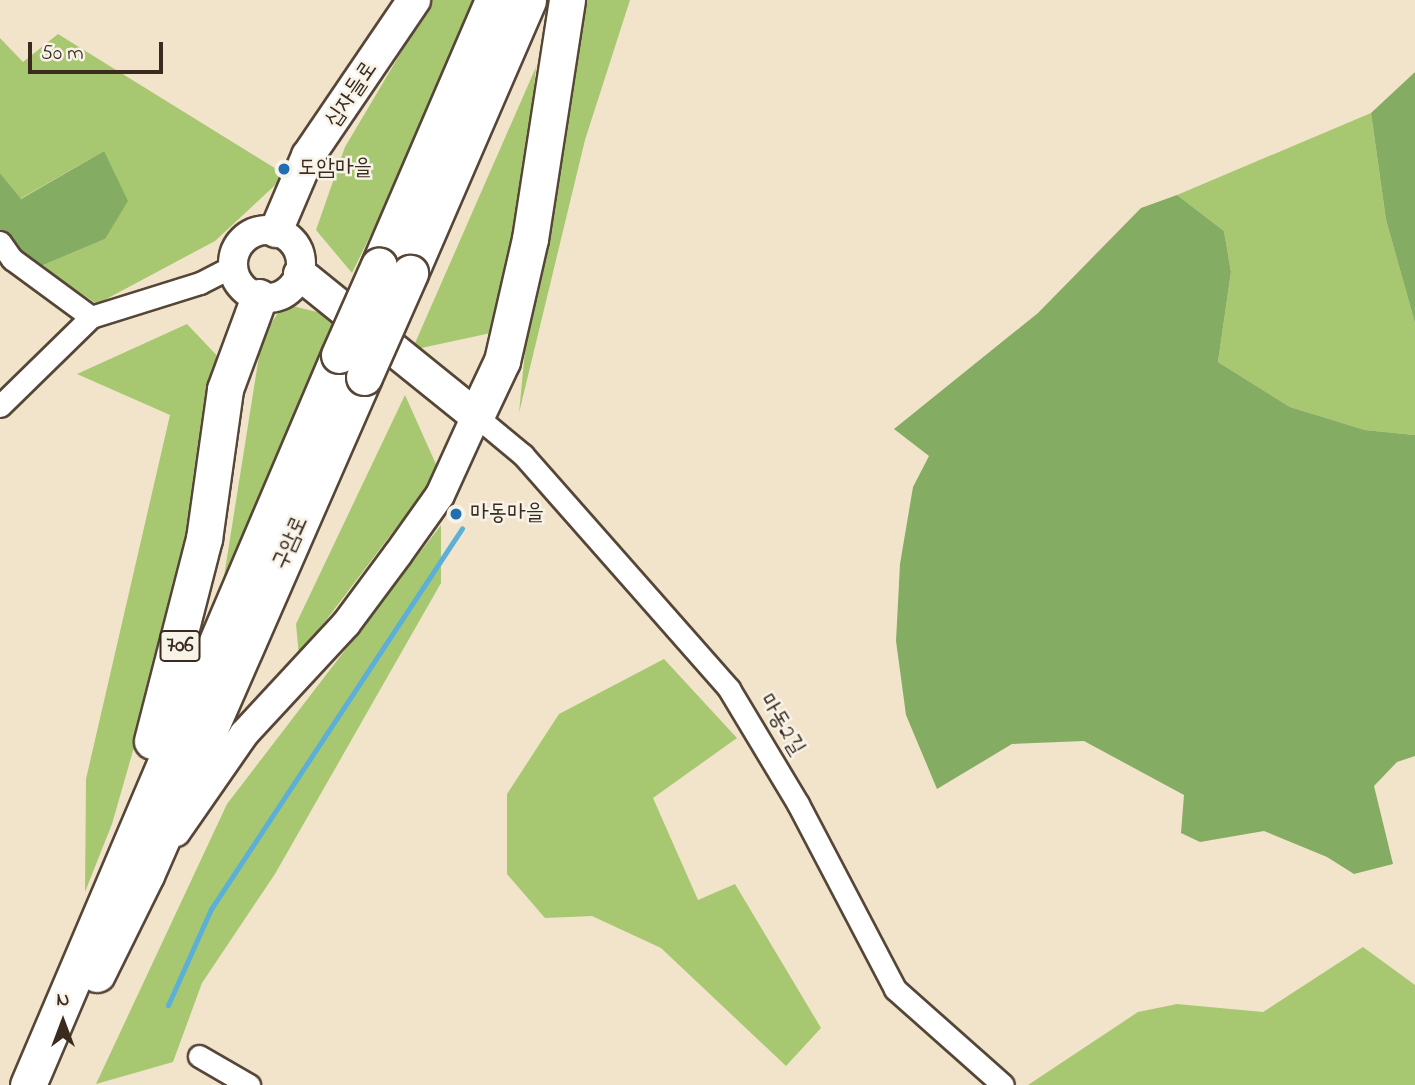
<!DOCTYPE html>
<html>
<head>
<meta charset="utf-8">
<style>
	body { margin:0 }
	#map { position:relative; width:1415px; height:1085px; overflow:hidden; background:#f2e4cb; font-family:"Indie Flower","Poor Story",sans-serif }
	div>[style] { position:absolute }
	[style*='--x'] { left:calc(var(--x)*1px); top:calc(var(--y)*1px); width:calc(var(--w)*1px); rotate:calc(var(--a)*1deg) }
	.green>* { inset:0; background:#a7c871 }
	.forest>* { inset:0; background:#85ac63 }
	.stream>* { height:5px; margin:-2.5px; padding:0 2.5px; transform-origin:2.5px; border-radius:2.5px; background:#5cb0d8 }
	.roads { filter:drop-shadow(2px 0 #564638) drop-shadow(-2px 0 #564638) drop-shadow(0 2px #564638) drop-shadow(0 -2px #564638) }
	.minor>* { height:21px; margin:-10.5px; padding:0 10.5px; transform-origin:10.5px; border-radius:10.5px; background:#fff }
	.tertiary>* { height:28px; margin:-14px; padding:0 14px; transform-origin:14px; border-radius:14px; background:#fff }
	.tertiary>.ring { margin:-14px; padding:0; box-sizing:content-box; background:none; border:28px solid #fff; border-radius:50% }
	.secondary>* { height:32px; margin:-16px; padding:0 16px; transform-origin:16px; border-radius:16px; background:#fff }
	.primary>* { height:35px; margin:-17.5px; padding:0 17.5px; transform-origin:17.5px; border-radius:17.5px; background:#fff }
	.bridges { filter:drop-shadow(2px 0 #564638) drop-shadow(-2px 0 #564638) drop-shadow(0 2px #564638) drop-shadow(0 -2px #564638) }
	.primary-bridge>* { height:35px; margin:-17.5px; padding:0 17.5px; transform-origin:17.5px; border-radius:17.5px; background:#fff }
	.dots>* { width:19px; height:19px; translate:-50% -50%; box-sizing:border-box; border:4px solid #f7f3e8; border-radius:50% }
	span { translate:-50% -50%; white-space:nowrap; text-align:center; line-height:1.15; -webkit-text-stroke:5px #f7f3e8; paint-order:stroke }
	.shield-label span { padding:2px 5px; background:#f7f3e8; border:2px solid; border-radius:5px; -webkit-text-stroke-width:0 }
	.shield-label { font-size:21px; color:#3b2a1e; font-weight:700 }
	.street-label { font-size:23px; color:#3b2a1e }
	.poi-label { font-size:23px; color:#3b2a1e }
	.left { translate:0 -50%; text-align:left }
	.north { position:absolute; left:28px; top:987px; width:70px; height:70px; -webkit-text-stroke:5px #f7f3e8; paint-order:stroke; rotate:0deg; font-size:19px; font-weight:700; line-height:28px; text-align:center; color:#3b2a1e }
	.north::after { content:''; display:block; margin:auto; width:24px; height:32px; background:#3b2a1e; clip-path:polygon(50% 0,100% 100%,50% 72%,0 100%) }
	.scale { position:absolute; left:28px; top:42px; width:135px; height:32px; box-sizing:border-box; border:4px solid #3b2a1e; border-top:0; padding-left:9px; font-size:21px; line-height:24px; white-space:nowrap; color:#3b2a1e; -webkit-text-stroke:5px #f7f3e8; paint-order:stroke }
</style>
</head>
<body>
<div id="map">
	<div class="green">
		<div style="clip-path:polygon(432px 0,477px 0,430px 113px,352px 273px,316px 230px,345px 147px)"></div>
		<div style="clip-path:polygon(584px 0,630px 0,585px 140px,519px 413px,528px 319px)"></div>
		<div style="clip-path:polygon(58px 34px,286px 175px,215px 241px,97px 304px,41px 266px,105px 239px,104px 151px,20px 199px,0 173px,0 38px,23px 62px)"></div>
		<div style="clip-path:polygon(536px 67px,519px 243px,491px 333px,412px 350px)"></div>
		<div style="clip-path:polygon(1371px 113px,1386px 220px,1415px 323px,1415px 435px,1365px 430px,1290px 407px,1218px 362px,1231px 272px,1224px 231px,1177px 195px)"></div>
		<div style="clip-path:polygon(284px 304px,338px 317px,219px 608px,262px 337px)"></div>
		<div style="clip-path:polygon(187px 324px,223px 362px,190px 552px,112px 824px,85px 892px,86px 779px,170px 415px,77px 374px)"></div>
		<div style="clip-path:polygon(405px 395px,439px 471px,299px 656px,296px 624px)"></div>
		<div style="clip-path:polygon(441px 525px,441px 583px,275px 874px,202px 983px,173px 1062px,96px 1084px,227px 804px)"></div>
		<div style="clip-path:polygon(664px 659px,737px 738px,653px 798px,698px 900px,735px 884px,821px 1028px,786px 1066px,661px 948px,592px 916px,545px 918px,507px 874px,507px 794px,559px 714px)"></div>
		<div style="clip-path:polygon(1363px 947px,1415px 985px,1415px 1085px,1028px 1085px,1138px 1012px,1177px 1004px,1263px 1012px)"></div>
	</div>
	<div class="forest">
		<div style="clip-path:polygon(1415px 72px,1415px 323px,1386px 220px,1371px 113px)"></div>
		<div style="clip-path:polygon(104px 151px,128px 201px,105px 239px,41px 266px,0 237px,0 173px,21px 199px)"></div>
		<div style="clip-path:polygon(1177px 195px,1224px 231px,1231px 272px,1218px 362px,1290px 407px,1365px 430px,1415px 435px,1415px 756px,1397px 762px,1374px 786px,1393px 864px,1354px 874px,1327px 857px,1264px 831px,1200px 842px,1181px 833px,1184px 795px,1084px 741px,1012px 744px,937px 789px,906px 715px,896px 641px,900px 564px,913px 487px,929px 456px,894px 429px,1038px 313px,1141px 208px)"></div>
	</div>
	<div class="stream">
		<div style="--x:168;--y:1005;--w:105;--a:-65.9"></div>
		<div style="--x:211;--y:909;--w:456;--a:-56.6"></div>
	</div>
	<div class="roads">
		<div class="minor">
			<div style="--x:0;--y:242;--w:21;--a:55"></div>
			<div style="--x:12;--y:259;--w:98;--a:36.3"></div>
			<div style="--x:0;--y:406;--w:127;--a:-44.4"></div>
			<div style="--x:91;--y:317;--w:114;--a:-17.3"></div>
			<div style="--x:200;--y:283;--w:37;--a:-27"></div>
			<div style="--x:476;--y:416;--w:61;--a:39.7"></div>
			<div style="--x:523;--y:455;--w:312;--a:48.6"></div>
			<div style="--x:729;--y:689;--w:134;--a:59"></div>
			<div style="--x:798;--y:804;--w:209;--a:62.3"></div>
			<div style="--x:895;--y:989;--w:144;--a:41.6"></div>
			<div style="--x:199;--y:1056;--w:58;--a:30.1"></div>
		</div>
		<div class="tertiary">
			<div class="ring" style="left:233px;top:230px;width:40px;height:40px"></div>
			<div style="--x:176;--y:832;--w:119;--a:-55.2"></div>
			<div style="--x:244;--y:734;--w:150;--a:-47.2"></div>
			<div style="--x:346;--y:624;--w:87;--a:-53.4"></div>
			<div style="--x:398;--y:554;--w:72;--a:-54.6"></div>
			<div style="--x:440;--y:495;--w:87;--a:-65.5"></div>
		</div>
		<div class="secondary">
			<div style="--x:276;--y:231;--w:82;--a:-66.9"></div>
			<div style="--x:308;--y:156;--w:189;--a:-55.8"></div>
			<div style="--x:300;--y:274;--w:226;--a:38.9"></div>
		</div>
		<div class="primary">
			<div style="--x:379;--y:265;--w:288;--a:-66.7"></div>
			<div style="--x:410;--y:273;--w:297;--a:-66.6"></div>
			<div style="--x:476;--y:416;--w:61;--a:-64.7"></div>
			<div style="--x:502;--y:361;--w:125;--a:-77.1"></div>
			<div style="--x:530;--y:239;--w:242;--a:-81.2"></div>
			<div style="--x:152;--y:741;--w:209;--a:-75.6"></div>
			<div style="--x:204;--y:539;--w:151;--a:-82"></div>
			<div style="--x:225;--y:389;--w:98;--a:-69.7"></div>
			<div style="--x:97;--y:974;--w:110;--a:-63.7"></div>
			<div style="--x:146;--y:875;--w:544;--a:-66.36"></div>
			<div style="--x:28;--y:1085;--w:793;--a:-66.92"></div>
		</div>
	</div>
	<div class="bridges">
		<div class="primary-bridge">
			<div style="--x:339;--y:355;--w:98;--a:-66"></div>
			<div style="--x:364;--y:377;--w:114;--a:-66.1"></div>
		</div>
	</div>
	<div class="dots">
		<div style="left:284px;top:169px;background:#1f6fb2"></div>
		<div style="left:456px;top:514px;background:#1f6fb2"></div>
	</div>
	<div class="shield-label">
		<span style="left:180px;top:646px">706</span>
	</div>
	<div class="street-label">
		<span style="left:352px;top:95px;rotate:-56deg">십자들로</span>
		<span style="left:291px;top:543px;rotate:-66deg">구암로</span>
		<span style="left:781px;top:725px;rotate:59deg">마동2길</span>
	</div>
	<div class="poi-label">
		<span class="left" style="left:298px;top:169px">도암마을</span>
		<span class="left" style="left:470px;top:514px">마동마을</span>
	</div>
	<div class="north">N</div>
	<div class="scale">50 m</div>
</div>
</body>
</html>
